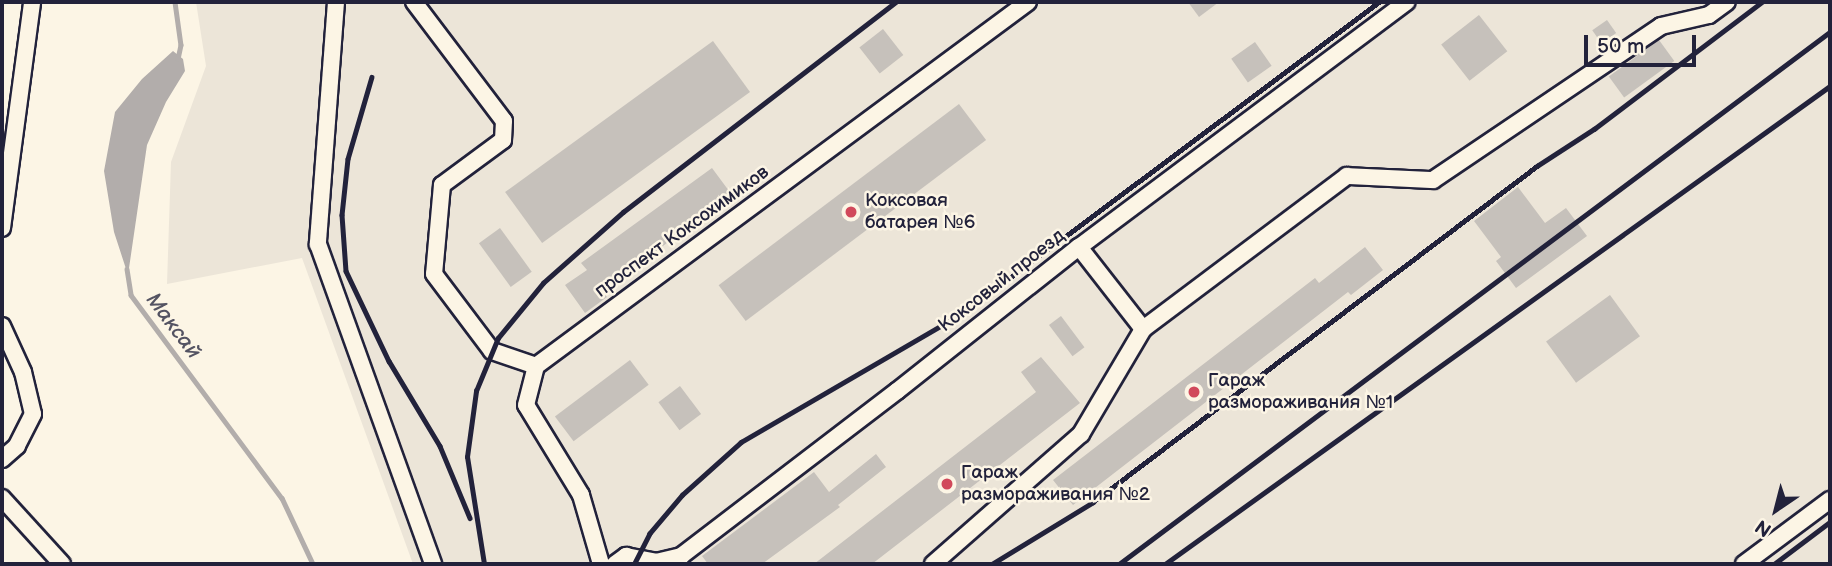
<!DOCTYPE html>
<html>
<head>
<meta charset="utf-8">
<style>
	body { margin:0 }
	#map { position:relative; width:1832px; height:566px; overflow:hidden; background:#fcf5e5; font-family:"Balsamiq Sans",sans-serif }
	div>[style] { position:absolute }
	[style*='--x'] { left:calc(var(--x)*1px); top:calc(var(--y)*1px); width:calc(var(--w)*1px); rotate:calc(var(--a)*1deg) }
	.built>* { inset:0; background:#ece5d8 }
	.water>* { inset:0; background:#b2adab }
	.stream>* { height:4.5px; margin:-2.25px; padding:0 2.25px; transform-origin:2.25px; border-radius:2.25px; background:#b2adab }
	.building>* { inset:0; background:#c6c1bb; transform-origin:0 0 }
	.roads { filter:drop-shadow(2px 0 #22223b) drop-shadow(-2px 0 #22223b) drop-shadow(0 2px #22223b) drop-shadow(0 -2px #22223b) }
	.minor>* { height:16px; margin:-8px; padding:0 8px; transform-origin:8px; border-radius:8px; background:#fcf5e5 }
	.rail>* { height:4.5px; margin:-2.25px; padding:0 2.25px; transform-origin:2.25px; border-radius:2.25px; background:#22223b }
	.dots>* { width:19px; height:19px; translate:-50% -50%; box-sizing:border-box; border:4px solid #fcf5e5; border-radius:50% }
	span { translate:-50% -50%; white-space:nowrap; text-align:center; line-height:1.15; -webkit-text-stroke:5px #fcf5e5; paint-order:stroke }
	.poi-label { font-size:19px; color:#22223b }
	.left { translate:0 -50%; text-align:left }
	.street-label { font-size:19px; color:#22223b }
	.water-label { font-size:21px; color:#545362; font-style:italic }
	.frame { position:absolute; inset:0; border:4px solid #22223b; pointer-events:none }
	.north { position:absolute; left:1741px; top:475px; width:70px; height:70px; -webkit-text-stroke:5px #fcf5e5; paint-order:stroke; rotate:215deg; font-size:19px; font-weight:700; line-height:28px; text-align:center; color:#22223b }
	.north::after { content:''; display:block; margin:auto; width:24px; height:32px; background:#22223b; clip-path:polygon(50% 0,100% 100%,50% 72%,0 100%) }
	.scale { position:absolute; left:1584px; top:35px; width:112px; height:32px; box-sizing:border-box; border:4px solid #22223b; border-top:0; padding-left:9px; font-size:21px; line-height:24px; white-space:nowrap; color:#22223b; -webkit-text-stroke:5px #fcf5e5; paint-order:stroke }
</style>
</head>
<body>
<div id="map">
	<div class="built">
		<div style="clip-path:polygon(196px 2px,1830px 2px,1830px 564px,413px 564px,302px 258px,167px 284px,171px 162px,206px 66px)"></div>
	</div>
	<div class="water">
		<div style="clip-path:polygon(173px 51px,183px 59px,185px 71px,166px 102px,147px 145px,128px 275px,114px 232px,104px 171px,115px 112px,142px 79px)"></div>
	</div>
	<div class="stream">
		<div style="--x:175;--y:2;--w:43;--a:82.1"></div>
		<div style="--x:181;--y:45;--w:14;--a:102"></div>
		<div style="--x:127;--y:269;--w:26;--a:81"></div>
		<div style="--x:131;--y:295;--w:253;--a:53.4"></div>
		<div style="--x:282;--y:498;--w:73;--a:64.8"></div>
	</div>
	<div class="building">
		<div style="clip-path:polygon(1188px 2px,1219px 2px,1199px 17px)"></div>
		<div style="left:1479px;top:15px;width:46px;height:48px;rotate:52deg"></div>
		<div style="left:1607px;top:20px;width:16px;height:18px;rotate:55deg"></div>
		<div style="left:883px;top:29px;width:33px;height:30px;rotate:52deg"></div>
		<div style="left:1659px;top:40px;width:26px;height:62px;rotate:54deg"></div>
		<div style="left:713px;top:41px;width:63px;height:257px;rotate:54deg"></div>
		<div style="left:1255px;top:42px;width:29px;height:29px;rotate:55deg"></div>
		<div style="left:959px;top:104px;width:45px;height:301px;rotate:53deg"></div>
		<div style="clip-path:polygon(712px 168px,732px 195px,602px 291px,607px 297px,585px 313px,565px 285px,587px 270px,581px 263px)"></div>
		<div style="clip-path:polygon(1518px 187px,1545px 223px,1566px 208px,1587px 236px,1516px 288px,1496px 261px,1501px 257px,1474px 221px)"></div>
		<div style="left:500px;top:228px;width:54px;height:26px;rotate:54deg"></div>
		<div style="clip-path:polygon(1365px 247px,1383px 270px,1351px 295px,1348px 292px,1073px 505px,1053px 480px,1315px 278px,1319px 283px)"></div>
		<div style="left:1610px;top:295px;width:51px;height:79px;rotate:54deg"></div>
		<div style="left:1061px;top:316px;width:39px;height:15px;rotate:53deg"></div>
		<div style="clip-path:polygon(1041px 357px,1080px 403px,872px 564px,814px 564px,1036px 392px,1021px 372px)"></div>
		<div style="left:630px;top:360px;width:31px;height:94px;rotate:53deg"></div>
		<div style="left:680px;top:386px;width:35px;height:27px;rotate:53deg"></div>
		<div style="clip-path:polygon(876px 454px,886px 467px,838px 505px,840px 507px,762px 564px,708px 564px,702px 556px,814px 472px,829px 492px)"></div>
	</div>
	<div class="roads">
		<div class="minor">
			<div style="--x:336;--y:2;--w:243;--a:94.3"></div>
			<div style="--x:318;--y:244;--w:340;--a:70.2"></div>
			<div style="--x:414;--y:2;--w:149;--a:52.9"></div>
			<div style="--x:504;--y:121;--w:19;--a:93"></div>
			<div style="--x:503;--y:140;--w:76;--a:143.6"></div>
			<div style="--x:442;--y:185;--w:89;--a:95.1"></div>
			<div style="--x:434;--y:274;--w:96;--a:53"></div>
			<div style="--x:492;--y:351;--w:46;--a:18.8"></div>
			<div style="--x:2;--y:228;--w:228;--a:-82.4"></div>
			<div style="--x:1079;--y:247;--w:104;--a:52"></div>
			<div style="--x:2;--y:326;--w:51;--a:65.5"></div>
			<div style="--x:23;--y:372;--w:43;--a:76.6"></div>
			<div style="--x:33;--y:414;--w:36;--a:117"></div>
			<div style="--x:17;--y:446;--w:20;--a:139"></div>
			<div style="--x:2;--y:498;--w:89;--a:47.7"></div>
			<div style="--x:601;--y:564;--w:72;--a:-106.2"></div>
			<div style="--x:581;--y:495;--w:105;--a:-121.4"></div>
			<div style="--x:526;--y:405;--w:40;--a:-75.6"></div>
			<div style="--x:536;--y:366;--w:612;--a:-36.5"></div>
			<div style="--x:615;--y:564;--w:14;--a:-36"></div>
			<div style="--x:626;--y:556;--w:31;--a:11"></div>
			<div style="--x:656;--y:562;--w:26;--a:-13"></div>
			<div style="--x:681;--y:556;--w:272;--a:-37.4"></div>
			<div style="--x:897;--y:391;--w:232;--a:-38.4"></div>
			<div style="--x:1079;--y:247;--w:409;--a:-36.8"></div>
			<div style="--x:933;--y:564;--w:197;--a:-41.3"></div>
			<div style="--x:1081;--y:434;--w:122;--a:-59.4"></div>
			<div style="--x:1143;--y:329;--w:255;--a:-36.9"></div>
			<div style="--x:1347;--y:176;--w:86;--a:2.7"></div>
			<div style="--x:1433;--y:180;--w:275;--a:-34"></div>
			<div style="--x:1661;--y:26;--w:49;--a:-12.9"></div>
			<div style="--x:1709;--y:15;--w:22;--a:-36"></div>
			<div style="--x:1744;--y:564;--w:107;--a:-36.7"></div>
		</div>
	</div>
	<div class="rail">
		<div style="--x:372;--y:77;--w:85;--a:106.3"></div>
		<div style="--x:348;--y:159;--w:56;--a:96.1"></div>
		<div style="--x:342;--y:215;--w:56;--a:85.9"></div>
		<div style="--x:346;--y:271;--w:100;--a:64.5"></div>
		<div style="--x:389;--y:361;--w:99;--a:59"></div>
		<div style="--x:440;--y:446;--w:78;--a:67.4"></div>
		<div style="--x:484;--y:564;--w:108;--a:-99"></div>
		<div style="--x:467;--y:457;--w:67;--a:-82.2"></div>
		<div style="--x:476;--y:391;--w:57;--a:-67.5"></div>
		<div style="--x:498;--y:338;--w:71;--a:-50.7"></div>
		<div style="--x:543;--y:283;--w:107;--a:-41.6"></div>
		<div style="--x:623;--y:212;--w:344;--a:-37.6"></div>
		<div style="--x:634;--y:564;--w:34;--a:-63"></div>
		<div style="--x:649;--y:534;--w:51;--a:-49.8"></div>
		<div style="--x:682;--y:495;--w:79;--a:-41.9"></div>
		<div style="--x:741;--y:442;--w:258;--a:-30.2"></div>
		<div style="--x:964;--y:312;--w:518;--a:-36.76"></div>
		<div style="--x:992;--y:564;--w:119;--a:-31.5"></div>
		<div style="--x:1093;--y:502;--w:557;--a:-37.12"></div>
		<div style="--x:1537;--y:166;--w:68;--a:-33"></div>
		<div style="--x:1594;--y:129;--w:211;--a:-37.1"></div>
		<div style="--x:1119;--y:564;--w:888;--a:-36.81"></div>
		<div style="--x:1165;--y:564;--w:819;--a:-35.71"></div>
		<div style="--x:1774;--y:564;--w:70;--a:-36.9"></div>
	</div>
	<div class="dots">
		<div style="left:851px;top:212px;background:#d1495b"></div>
		<div style="left:1194px;top:392px;background:#d1495b"></div>
		<div style="left:947px;top:484px;background:#d1495b"></div>
	</div>
	<div class="poi-label">
		<span class="left" style="left:865px;top:212px">Коксовая<br>батарея №6</span>
		<span class="left" style="left:1208px;top:392px">Гараж<br>размораживания №1</span>
		<span class="left" style="left:961px;top:484px">Гараж<br>размораживания №2</span>
	</div>
	<div class="street-label">
		<span style="left:682px;top:232px;rotate:-36deg">проспект Коксохимиков</span>
		<span style="left:1002px;top:281px;rotate:-38deg">Коксовый проезд</span>
	</div>
	<div class="water-label">
		<span style="left:173px;top:326px;rotate:53deg">Максай</span>
	</div>
	<div class="frame"></div>
	<div class="north">N</div>
	<div class="scale">50 m</div>
</div>
</body>
</html>
